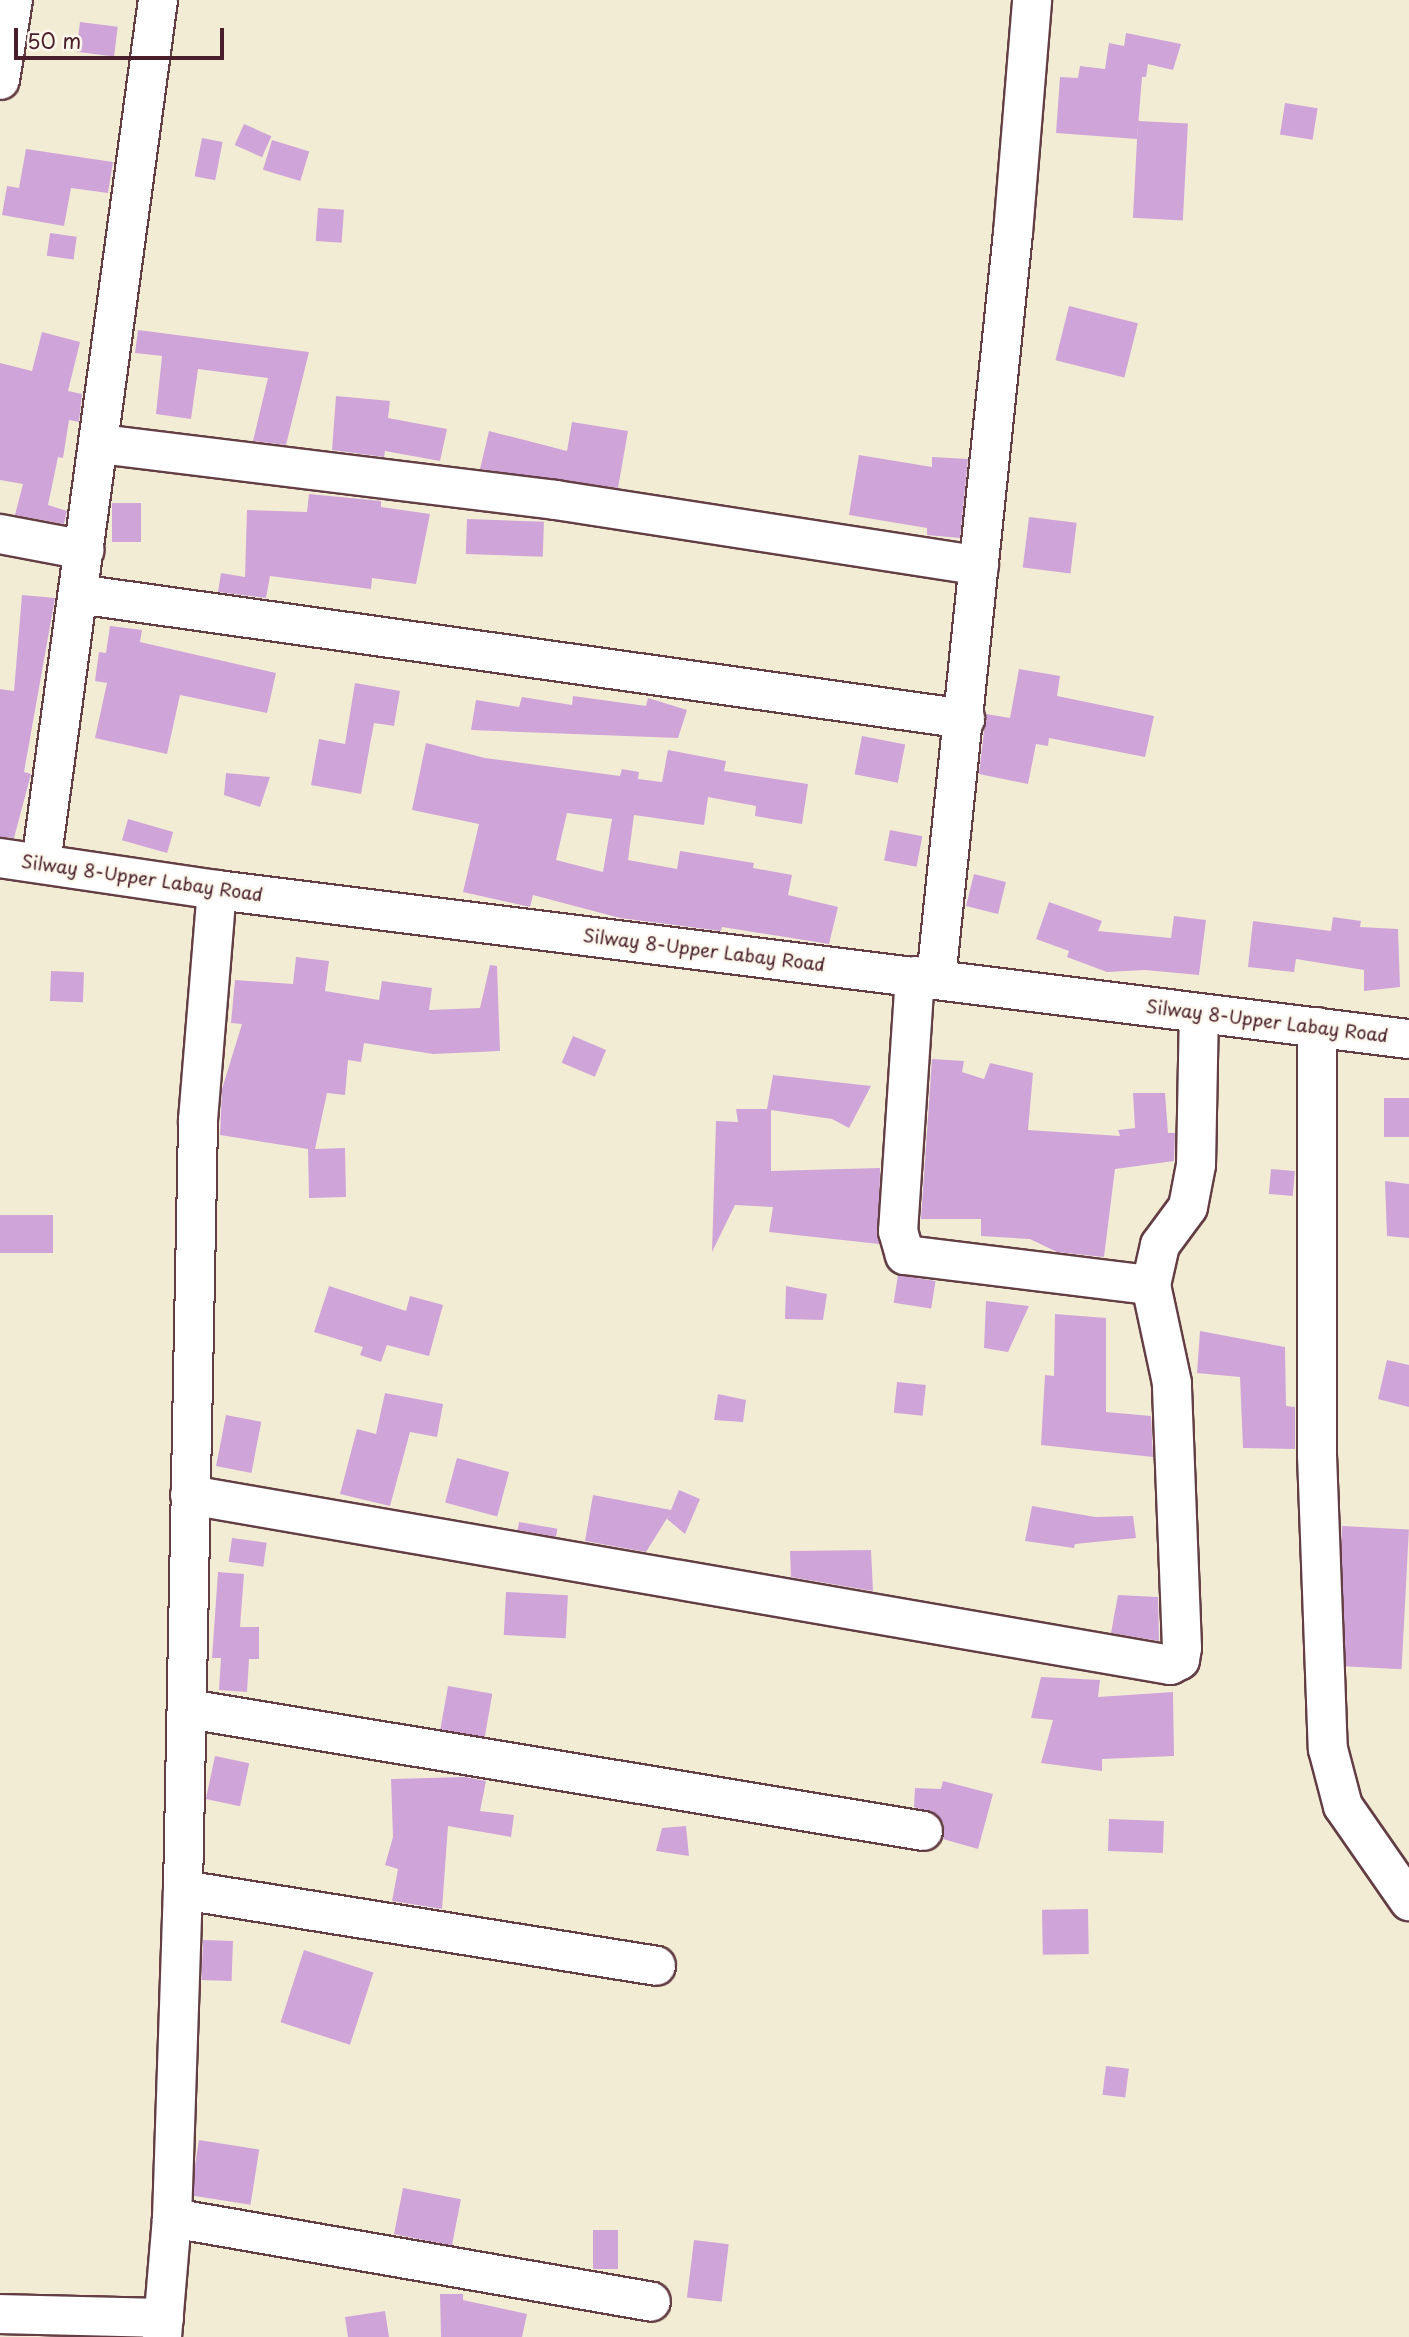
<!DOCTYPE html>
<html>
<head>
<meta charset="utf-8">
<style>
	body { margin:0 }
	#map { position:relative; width:1409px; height:2337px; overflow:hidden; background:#f3ecd5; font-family:"Playpen Sans",sans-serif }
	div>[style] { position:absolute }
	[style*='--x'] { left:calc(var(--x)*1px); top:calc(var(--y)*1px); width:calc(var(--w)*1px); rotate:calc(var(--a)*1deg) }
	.building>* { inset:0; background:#cfa5d9; transform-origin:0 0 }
	.roads { filter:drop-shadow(2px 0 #633e44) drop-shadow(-2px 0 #633e44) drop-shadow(0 2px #633e44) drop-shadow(0 -2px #633e44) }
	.minor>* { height:38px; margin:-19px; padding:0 19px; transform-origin:19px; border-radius:19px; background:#fff }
	.major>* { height:38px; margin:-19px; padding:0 19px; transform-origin:19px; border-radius:19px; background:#fff }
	span { translate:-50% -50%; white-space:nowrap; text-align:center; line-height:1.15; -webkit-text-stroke:5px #fbf7ec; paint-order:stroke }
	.street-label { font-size:18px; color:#4a1f2b }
	.scale { position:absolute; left:14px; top:28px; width:210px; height:32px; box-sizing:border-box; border:4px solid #4a1f2b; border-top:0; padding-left:9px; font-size:21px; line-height:24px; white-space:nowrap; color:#4a1f2b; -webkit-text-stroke:5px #fbf7ec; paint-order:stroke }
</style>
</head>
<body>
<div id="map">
	<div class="building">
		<div style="left:80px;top:22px;width:38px;height:30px;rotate:7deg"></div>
		<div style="clip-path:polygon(1126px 33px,1181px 44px,1173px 70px,1148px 64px,1146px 77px,1142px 77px,1137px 139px,1056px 133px,1060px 77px,1078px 78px,1080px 66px,1105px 69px,1109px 43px,1124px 46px)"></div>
		<div style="left:1285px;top:103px;width:33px;height:32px;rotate:9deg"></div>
		<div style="left:1138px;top:121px;width:50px;height:97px;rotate:3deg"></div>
		<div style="left:244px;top:124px;width:30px;height:23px;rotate:24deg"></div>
		<div style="left:202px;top:138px;width:21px;height:39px;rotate:11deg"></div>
		<div style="left:272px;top:140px;width:39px;height:31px;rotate:17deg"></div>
		<div style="clip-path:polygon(26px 149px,113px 162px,108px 193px,71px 188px,64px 226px,2px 215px,7px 186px,19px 188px)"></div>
		<div style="left:318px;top:208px;width:26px;height:33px;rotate:4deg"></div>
		<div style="left:50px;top:233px;width:27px;height:23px;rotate:8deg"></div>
		<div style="left:1069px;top:306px;width:71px;height:56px;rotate:14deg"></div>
		<div style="clip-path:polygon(138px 330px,309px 352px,286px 445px,253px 441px,268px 378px,198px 369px,191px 419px,156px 414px,162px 356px,135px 353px)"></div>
		<div style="clip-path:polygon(42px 332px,80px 342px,68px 391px,82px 394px,79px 422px,69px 420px,63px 458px,58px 457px,48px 505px,67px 511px,64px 524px,15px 515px,23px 484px,0 480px,0 363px,32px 371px)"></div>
		<div style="clip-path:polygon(336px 396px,390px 401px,388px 418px,447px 429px,440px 461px,385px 451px,384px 457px,332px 450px)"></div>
		<div style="clip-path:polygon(572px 422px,628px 431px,618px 488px,480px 469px,489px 431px,567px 451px)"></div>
		<div style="clip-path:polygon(859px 455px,932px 467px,932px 457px,968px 459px,960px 538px,927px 535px,927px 528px,849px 515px)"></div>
		<div style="clip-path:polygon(309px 494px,381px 501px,381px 507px,430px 514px,416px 584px,372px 578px,371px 589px,270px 576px,266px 598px,218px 592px,221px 573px,245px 577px,247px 510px,307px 512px)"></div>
		<div style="left:112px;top:503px;width:29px;height:39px"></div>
		<div style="left:1029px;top:517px;width:48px;height:51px;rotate:7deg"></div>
		<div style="left:467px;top:519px;width:77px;height:35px;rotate:2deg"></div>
		<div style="clip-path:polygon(22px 595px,55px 598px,24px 772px,31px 774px,14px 838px,0 837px,0 689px,14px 691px)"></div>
		<div style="clip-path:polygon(110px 626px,142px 630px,140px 642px,276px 673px,267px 713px,180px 695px,167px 754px,95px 738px,107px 683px,95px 681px,99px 652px,106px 653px)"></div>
		<div style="clip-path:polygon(1019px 669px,1060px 676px,1057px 696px,1154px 716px,1145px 757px,1049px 738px,1048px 746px,1036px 744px,1028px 784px,979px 774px,986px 714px,1010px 718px)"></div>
		<div style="clip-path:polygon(355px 683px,400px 691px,394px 726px,374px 723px,361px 794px,311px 785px,319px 739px,345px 744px)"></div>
		<div style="clip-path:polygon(573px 696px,646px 706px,648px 698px,687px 710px,678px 738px,471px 730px,476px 700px,519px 707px,522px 697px,572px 705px)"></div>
		<div style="left:862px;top:736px;width:44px;height:39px;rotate:11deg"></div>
		<div style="clip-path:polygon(evenodd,426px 743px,485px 758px,620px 776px,622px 769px,639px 772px,638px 779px,662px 782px,668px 750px,726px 761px,724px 771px,808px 784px,802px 824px,755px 816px,756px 806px,708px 797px,704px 825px,634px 815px,628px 860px,677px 869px,680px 851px,754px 863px,753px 868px,792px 875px,788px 895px,838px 907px,829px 944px,722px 927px,721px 931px,620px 918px,533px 895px,530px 907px,463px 892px,479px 824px,412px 810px,426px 743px,567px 813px,612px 819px,603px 872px,556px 860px,567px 813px)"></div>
		<div style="clip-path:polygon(226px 773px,270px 777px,260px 807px,224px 795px)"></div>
		<div style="left:128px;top:819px;width:47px;height:22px;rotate:16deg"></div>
		<div style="left:890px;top:830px;width:33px;height:31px;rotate:11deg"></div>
		<div style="left:974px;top:874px;width:33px;height:33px;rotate:14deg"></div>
		<div style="clip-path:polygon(1049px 902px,1102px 921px,1098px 931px,1171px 938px,1174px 916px,1206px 920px,1199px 975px,1145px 970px,1107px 972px,1067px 957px,1069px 951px,1036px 939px)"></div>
		<div style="clip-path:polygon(1333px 917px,1361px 921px,1360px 927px,1398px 929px,1400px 987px,1364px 991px,1364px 970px,1296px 959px,1294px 972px,1248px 967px,1253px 921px,1331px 931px)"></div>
		<div style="clip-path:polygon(296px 957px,329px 961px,325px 991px,379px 1000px,382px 981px,432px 988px,429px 1010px,480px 1008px,490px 965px,497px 966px,500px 1051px,433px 1054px,364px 1043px,361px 1062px,348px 1060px,345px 1095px,327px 1093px,315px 1149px,345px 1148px,346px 1197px,309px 1198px,308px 1149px,220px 1135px,222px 1089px,242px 1024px,231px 1023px,235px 980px,293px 984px)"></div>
		<div style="left:51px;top:971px;width:33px;height:30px;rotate:2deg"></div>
		<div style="left:573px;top:1036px;width:36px;height:29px;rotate:23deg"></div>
		<div style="clip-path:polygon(932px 1059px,964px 1061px,962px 1072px,984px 1079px,990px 1063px,1033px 1073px,1028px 1130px,1120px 1136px,1118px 1130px,1135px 1128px,1133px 1093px,1165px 1093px,1168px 1133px,1175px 1133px,1174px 1161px,1115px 1169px,1104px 1257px,1057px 1252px,1030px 1239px,981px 1236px,981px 1219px,921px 1219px)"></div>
		<div style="clip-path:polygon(773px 1075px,871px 1086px,849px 1128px,832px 1119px,771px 1110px,771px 1171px,880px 1168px,879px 1244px,769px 1232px,773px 1207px,735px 1205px,712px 1252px,716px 1121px,738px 1122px,736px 1109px,767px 1109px)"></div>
		<div style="left:1384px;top:1098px;width:25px;height:39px"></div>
		<div style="left:1271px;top:1169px;width:24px;height:25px;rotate:5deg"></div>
		<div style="clip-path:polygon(1385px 1181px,1409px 1184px,1409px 1238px,1387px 1236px)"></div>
		<div style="left:0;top:1215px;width:53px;height:38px"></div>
		<div style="left:898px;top:1275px;width:38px;height:28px;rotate:9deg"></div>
		<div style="clip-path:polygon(329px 1286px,406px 1311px,410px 1296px,443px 1305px,429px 1356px,387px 1345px,381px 1362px,360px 1355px,363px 1347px,314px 1332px)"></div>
		<div style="clip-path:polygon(786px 1286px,827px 1294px,823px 1320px,785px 1319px)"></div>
		<div style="clip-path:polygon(986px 1301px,1029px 1306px,1008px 1352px,984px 1348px)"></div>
		<div style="clip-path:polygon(1055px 1314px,1106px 1318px,1106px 1412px,1151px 1416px,1153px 1457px,1041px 1445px,1045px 1375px,1054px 1376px)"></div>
		<div style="clip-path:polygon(1200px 1331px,1285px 1347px,1286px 1406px,1295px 1407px,1295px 1449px,1243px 1448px,1240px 1377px,1197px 1373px)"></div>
		<div style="clip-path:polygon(1387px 1360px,1409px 1365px,1409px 1407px,1378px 1399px)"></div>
		<div style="left:897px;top:1382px;width:29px;height:31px;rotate:6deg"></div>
		<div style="clip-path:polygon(385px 1393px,443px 1404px,437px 1437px,410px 1432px,390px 1506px,340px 1494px,357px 1429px,376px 1434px)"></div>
		<div style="clip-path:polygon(718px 1394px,746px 1400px,743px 1422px,714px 1420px)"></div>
		<div style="left:226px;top:1415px;width:36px;height:52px;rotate:11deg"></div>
		<div style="left:457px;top:1458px;width:54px;height:46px;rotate:15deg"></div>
		<div style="clip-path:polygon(679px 1490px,700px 1499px,685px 1534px,667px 1519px,669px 1515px,646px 1552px,585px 1541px,593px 1495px,671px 1510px)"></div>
		<div style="clip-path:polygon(1032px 1506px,1095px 1517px,1133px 1516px,1136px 1538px,1075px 1544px,1074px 1548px,1025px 1541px)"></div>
		<div style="left:519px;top:1522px;width:39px;height:8px;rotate:10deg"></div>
		<div style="left:1342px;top:1526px;width:67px;height:140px;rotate:3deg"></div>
		<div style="left:232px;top:1538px;width:35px;height:24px;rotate:8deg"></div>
		<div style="clip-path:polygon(871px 1550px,873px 1591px,791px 1577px,790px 1551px)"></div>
		<div style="clip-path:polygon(218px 1572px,244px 1574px,240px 1627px,259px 1627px,259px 1659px,249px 1659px,247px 1692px,219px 1690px,221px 1658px,212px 1658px)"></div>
		<div style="left:506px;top:1592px;width:62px;height:43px;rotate:3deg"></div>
		<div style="clip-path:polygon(1118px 1595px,1158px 1597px,1159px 1641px,1111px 1633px)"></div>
		<div style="clip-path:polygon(1041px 1677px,1100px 1680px,1098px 1697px,1173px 1692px,1174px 1756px,1102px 1759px,1102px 1771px,1041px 1763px,1053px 1720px,1031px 1718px)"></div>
		<div style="left:448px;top:1686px;width:45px;height:44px;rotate:10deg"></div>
		<div style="left:215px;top:1756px;width:35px;height:44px;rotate:12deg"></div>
		<div style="clip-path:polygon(465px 1777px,486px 1781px,480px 1811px,514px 1815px,511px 1837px,448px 1826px,442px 1909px,392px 1901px,398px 1869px,385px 1865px,393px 1837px,391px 1779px)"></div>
		<div style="clip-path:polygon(943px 1781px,993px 1794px,978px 1849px,943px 1839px,944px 1824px,937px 1815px,914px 1807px,915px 1788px,941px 1789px)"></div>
		<div style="left:1109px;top:1819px;width:55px;height:32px;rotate:2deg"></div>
		<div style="clip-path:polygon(686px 1826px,689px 1856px,656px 1851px,662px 1828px)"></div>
		<div style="left:1088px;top:1909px;width:45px;height:46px;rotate:89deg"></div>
		<div style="left:203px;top:1940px;width:30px;height:40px;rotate:2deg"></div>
		<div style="left:304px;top:1950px;width:73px;height:76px;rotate:18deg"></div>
		<div style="left:1106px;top:2066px;width:23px;height:29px;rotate:7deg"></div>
		<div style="left:199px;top:2140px;width:61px;height:56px;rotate:9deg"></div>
		<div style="left:403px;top:2188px;width:59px;height:47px;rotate:11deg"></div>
		<div style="left:593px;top:2230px;width:25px;height:39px"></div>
		<div style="left:694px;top:2240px;width:35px;height:58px;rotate:7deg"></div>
		<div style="clip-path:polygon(440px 2294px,463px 2294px,463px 2300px,527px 2314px,522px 2337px,441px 2337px)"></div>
		<div style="clip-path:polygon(385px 2311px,389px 2337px,348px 2337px,345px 2317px)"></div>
	</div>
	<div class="roads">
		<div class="minor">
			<div style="--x:0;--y:80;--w:81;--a:-80.8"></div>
			<div style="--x:100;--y:444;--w:458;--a:7"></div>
			<div style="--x:555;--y:500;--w:429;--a:8.8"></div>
			<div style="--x:0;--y:534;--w:86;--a:10.7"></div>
			<div style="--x:78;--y:594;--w:896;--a:8.02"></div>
			<div style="--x:41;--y:863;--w:871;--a:-82.28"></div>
			<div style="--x:915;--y:976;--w:256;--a:93.8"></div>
			<div style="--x:898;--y:1231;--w:25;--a:74"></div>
			<div style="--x:905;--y:1255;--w:248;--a:7"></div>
			<div style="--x:936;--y:979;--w:750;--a:-84.11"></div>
			<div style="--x:1013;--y:233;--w:234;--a:-85.3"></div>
			<div style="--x:1317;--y:1027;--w:428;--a:90"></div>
			<div style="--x:1317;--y:1455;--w:294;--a:87.9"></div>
			<div style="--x:1328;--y:1749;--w:59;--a:75.3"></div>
			<div style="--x:1343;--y:1806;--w:116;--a:55.2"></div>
			<div style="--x:190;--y:1495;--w:995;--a:9.84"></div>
			<div style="--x:1170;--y:1665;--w:11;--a:-27"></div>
			<div style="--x:1180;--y:1660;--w:12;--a:-81"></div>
			<div style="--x:1182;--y:1648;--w:265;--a:-92.2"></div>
			<div style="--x:1172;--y:1383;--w:100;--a:-102.1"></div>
			<div style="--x:1151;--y:1285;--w:41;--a:-77.3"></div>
			<div style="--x:1160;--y:1245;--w:47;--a:-53.6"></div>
			<div style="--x:1188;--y:1207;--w:43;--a:-79.2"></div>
			<div style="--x:1196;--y:1165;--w:152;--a:-88.9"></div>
			<div style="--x:188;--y:1709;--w:745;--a:9.42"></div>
			<div style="--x:183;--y:1890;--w:479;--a:9.1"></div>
			<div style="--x:172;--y:2218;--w:486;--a:9.9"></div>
			<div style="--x:0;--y:2314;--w:164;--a:1.4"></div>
			<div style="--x:162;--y:2337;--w:119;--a:-85.2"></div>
			<div style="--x:172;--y:2218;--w:328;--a:-88.1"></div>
			<div style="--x:183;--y:1890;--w:770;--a:-88.88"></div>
			<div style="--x:198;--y:1120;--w:231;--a:-85.3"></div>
		</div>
		<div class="major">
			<div style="--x:0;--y:858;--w:219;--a:8.4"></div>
			<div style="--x:217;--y:890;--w:1201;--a:7.13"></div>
		</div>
	</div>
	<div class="street-label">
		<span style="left:142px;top:878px;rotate:8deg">Silway 8-Upper Labay Road</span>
		<span style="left:704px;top:950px;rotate:7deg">Silway 8-Upper Labay Road</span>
		<span style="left:1267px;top:1021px;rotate:7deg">Silway 8-Upper Labay Road</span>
	</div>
	<div class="scale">50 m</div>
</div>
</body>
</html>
